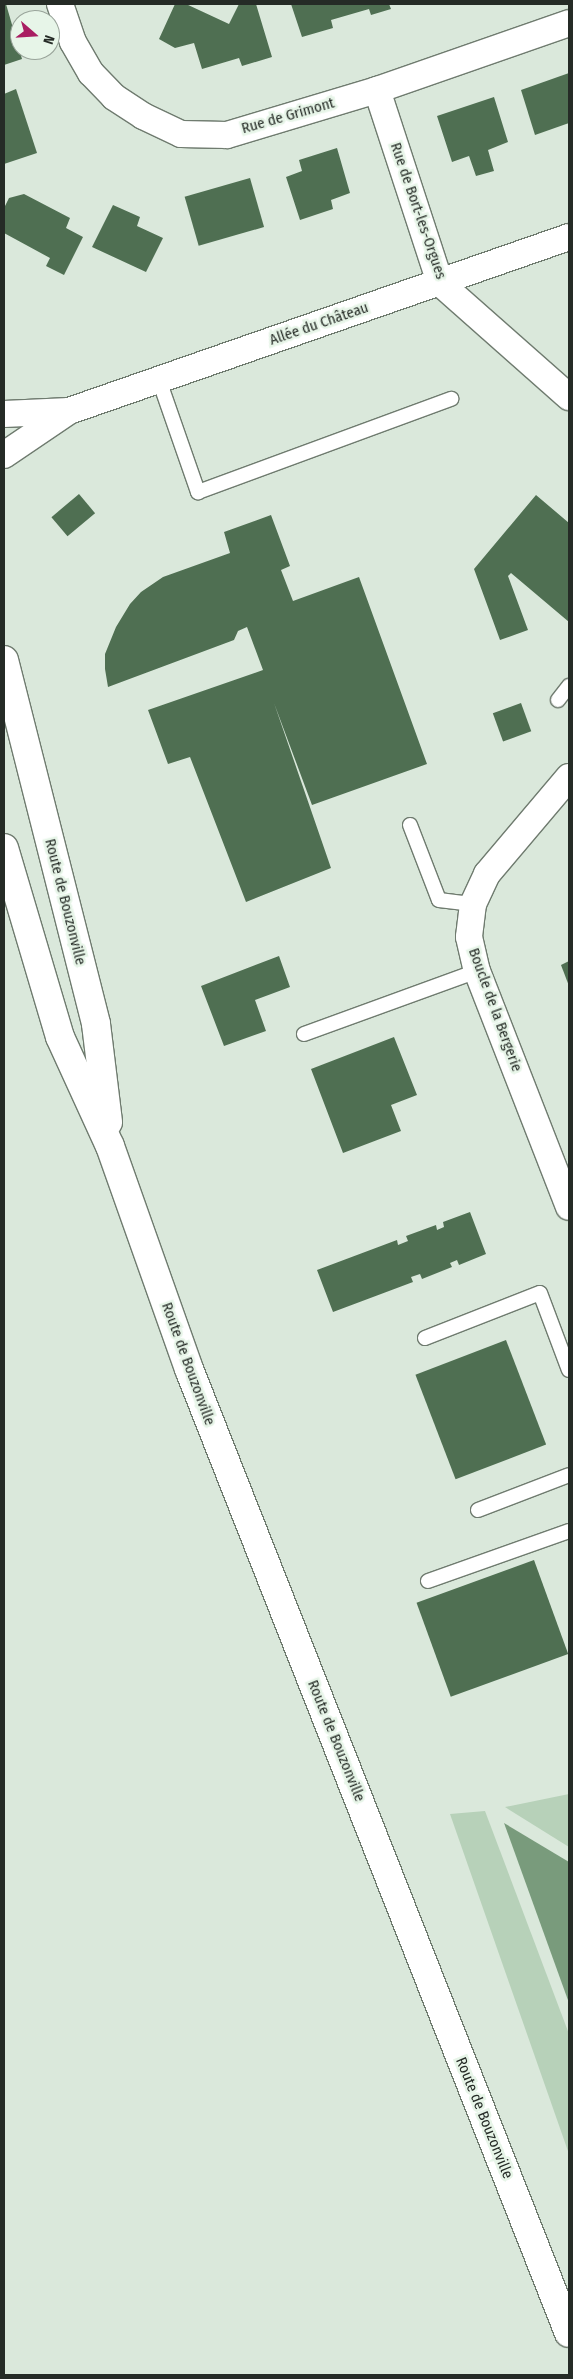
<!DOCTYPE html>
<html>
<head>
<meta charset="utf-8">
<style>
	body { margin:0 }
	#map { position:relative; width:573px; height:2379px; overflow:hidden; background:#dae8db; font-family:"Fira Sans Condensed",sans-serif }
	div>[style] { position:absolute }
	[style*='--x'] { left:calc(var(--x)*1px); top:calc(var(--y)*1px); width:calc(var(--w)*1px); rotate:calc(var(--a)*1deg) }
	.green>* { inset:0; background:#b7d1b9 }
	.water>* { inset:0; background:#799b7c }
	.building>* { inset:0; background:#4f6f52; transform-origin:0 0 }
	.roads { filter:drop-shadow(1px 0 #6f7b6f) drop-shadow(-1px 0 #6f7b6f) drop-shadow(0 1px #6f7b6f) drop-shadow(0 -1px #6f7b6f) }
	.lane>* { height:14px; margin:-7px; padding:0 7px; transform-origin:7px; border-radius:7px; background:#fff }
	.street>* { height:26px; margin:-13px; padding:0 13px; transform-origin:13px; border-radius:13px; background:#fff }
	.secondary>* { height:28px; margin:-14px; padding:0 14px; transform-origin:14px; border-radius:14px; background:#fff }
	span { translate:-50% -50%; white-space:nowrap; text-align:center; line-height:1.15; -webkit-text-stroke:5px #e7f5e8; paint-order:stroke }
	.street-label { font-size:15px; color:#252b26 }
	.frame { position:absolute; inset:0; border:5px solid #252b26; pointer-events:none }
	.north { position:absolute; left:10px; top:10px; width:50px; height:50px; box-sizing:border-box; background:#e7f5e8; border:1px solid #99a49a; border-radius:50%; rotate:109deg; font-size:14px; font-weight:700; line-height:20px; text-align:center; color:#252b26 }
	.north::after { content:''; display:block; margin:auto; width:18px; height:22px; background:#a91e62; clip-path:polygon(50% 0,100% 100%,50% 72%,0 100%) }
</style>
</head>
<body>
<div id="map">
	<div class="green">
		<div style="clip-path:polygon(569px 1794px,569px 1847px,505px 1807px)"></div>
		<div style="clip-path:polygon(485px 1811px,569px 2034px,569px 2154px,450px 1814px)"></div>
	</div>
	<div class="water">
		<div style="clip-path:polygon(504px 1823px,569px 1862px,569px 2003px)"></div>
	</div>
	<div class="building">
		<div style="clip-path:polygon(4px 4px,6px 4px,22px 59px,4px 65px)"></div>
		<div style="clip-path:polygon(175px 4px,186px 4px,229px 24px,239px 4px,256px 4px,272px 57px,242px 66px,239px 58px,202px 69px,194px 43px,175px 48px,159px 39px)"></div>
		<div style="clip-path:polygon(291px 4px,389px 4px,391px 9px,371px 15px,369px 9px,331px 20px,333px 28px,302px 37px)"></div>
		<div style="clip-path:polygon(569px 73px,569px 123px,535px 135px,521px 90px)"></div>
		<div style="clip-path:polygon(16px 89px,37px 153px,4px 164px,4px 94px)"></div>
		<div style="clip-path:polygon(494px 97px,508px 142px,488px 150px,494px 171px,476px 176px,469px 156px,452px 162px,437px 116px)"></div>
		<div style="clip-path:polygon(337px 148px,350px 193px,331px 200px,333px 209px,300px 220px,286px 177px,302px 171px,299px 160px)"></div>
		<div style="left:250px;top:178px;width:51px;height:68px;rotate:74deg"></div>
		<div style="clip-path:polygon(24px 194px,70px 218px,66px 228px,83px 237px,64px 275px,46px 266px,50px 258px,4px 233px,4px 208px,9px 198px)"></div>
		<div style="clip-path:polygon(113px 205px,140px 217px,137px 226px,163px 238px,146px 272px,92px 247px)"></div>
		<div style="left:79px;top:494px;width:25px;height:36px;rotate:50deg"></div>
		<div style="clip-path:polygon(536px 495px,569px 523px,569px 622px,511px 573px,508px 576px,528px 630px,500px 640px,474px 569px)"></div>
		<div style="clip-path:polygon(271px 515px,290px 566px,281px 570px,293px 601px,359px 577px,427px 764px,312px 805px,274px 703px,331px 868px,246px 902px,190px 757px,168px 764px,148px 710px,263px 670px,247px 627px,238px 631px,234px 640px,108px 687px,105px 669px,105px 654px,116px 627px,130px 604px,141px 592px,163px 577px,230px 553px,224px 532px)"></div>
		<div style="left:521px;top:703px;width:30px;height:30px;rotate:70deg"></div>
		<div style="clip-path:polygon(279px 956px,290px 987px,255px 1000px,266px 1031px,224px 1046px,201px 986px)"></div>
		<div style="clip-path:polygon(569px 961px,569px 986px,561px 965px)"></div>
		<div style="clip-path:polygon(394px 1037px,417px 1095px,391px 1105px,401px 1131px,343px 1153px,311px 1069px)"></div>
		<div style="clip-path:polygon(470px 1212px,486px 1254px,459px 1265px,457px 1260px,450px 1263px,452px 1267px,422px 1279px,420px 1274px,411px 1277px,413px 1282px,333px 1312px,317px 1270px,397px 1240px,398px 1245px,408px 1241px,406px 1236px,436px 1225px,437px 1230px,444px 1227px,443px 1222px)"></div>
		<div style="left:506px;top:1340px;width:112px;height:97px;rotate:69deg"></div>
		<div style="left:534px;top:1560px;width:100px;height:125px;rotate:70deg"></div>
	</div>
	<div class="roads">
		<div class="lane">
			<div style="--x:159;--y:380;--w:119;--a:70.8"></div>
			<div style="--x:198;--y:492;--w:270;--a:-20.2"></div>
			<div style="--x:558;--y:700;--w:18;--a:-52"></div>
			<div style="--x:410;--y:825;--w:80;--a:68.9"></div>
			<div style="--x:439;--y:900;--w:34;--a:7"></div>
			<div style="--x:304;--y:1034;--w:184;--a:-20"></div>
			<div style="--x:425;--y:1338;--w:123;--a:-21.4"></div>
			<div style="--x:540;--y:1293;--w:82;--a:69.4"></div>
			<div style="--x:478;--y:1510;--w:97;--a:-21"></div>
			<div style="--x:428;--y:1581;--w:150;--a:-19.5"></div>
		</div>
		<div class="street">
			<div style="--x:60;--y:4;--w:40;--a:71.1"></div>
			<div style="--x:73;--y:42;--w:36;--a:60"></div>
			<div style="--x:91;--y:73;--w:33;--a:46"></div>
			<div style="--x:114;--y:97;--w:35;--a:33"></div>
			<div style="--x:143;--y:116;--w:42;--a:25.3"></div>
			<div style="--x:181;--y:134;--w:46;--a:1.2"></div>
			<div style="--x:227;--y:135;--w:157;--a:-16.7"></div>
			<div style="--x:377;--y:90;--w:203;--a:-19.2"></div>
			<div style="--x:377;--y:90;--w:203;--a:71.9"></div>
			<div style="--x:440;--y:283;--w:172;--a:41.5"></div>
			<div style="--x:4;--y:414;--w:65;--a:-2.6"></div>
			<div style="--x:4;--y:455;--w:78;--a:-34.1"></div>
			<div style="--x:69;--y:411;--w:529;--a:-19.19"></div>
			<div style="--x:569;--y:777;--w:127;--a:130.2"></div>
			<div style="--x:487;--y:874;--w:33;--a:115"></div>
			<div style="--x:473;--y:904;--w:33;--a:97"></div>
			<div style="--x:469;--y:937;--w:35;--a:77"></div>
			<div style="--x:477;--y:971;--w:253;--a:68.7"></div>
		</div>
		<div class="secondary">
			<div style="--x:4;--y:660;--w:375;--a:75.8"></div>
			<div style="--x:96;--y:1024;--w:99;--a:83"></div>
			<div style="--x:4;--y:848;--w:197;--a:73.5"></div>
			<div style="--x:60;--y:1037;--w:120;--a:65.4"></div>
			<div style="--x:110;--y:1146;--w:237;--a:70.5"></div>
			<div style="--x:189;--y:1369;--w:1036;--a:68.49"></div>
		</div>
	</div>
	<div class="street-label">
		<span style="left:288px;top:116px;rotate:-16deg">Rue de Grimont</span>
		<span style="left:418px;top:211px;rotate:71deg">Rue de Bort-les-Orgues</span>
		<span style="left:319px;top:324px;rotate:-19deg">Allée du Château</span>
		<span style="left:65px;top:902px;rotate:76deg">Route de Bouzonville</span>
		<span style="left:495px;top:1010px;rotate:70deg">Boucle de la Bergerie</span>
		<span style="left:188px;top:1364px;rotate:70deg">Route de Bouzonville</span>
		<span style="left:336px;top:1741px;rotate:68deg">Route de Bouzonville</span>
		<span style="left:484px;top:2118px;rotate:68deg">Route de Bouzonville</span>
	</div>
	<div class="frame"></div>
	<div class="north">N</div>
</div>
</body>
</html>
